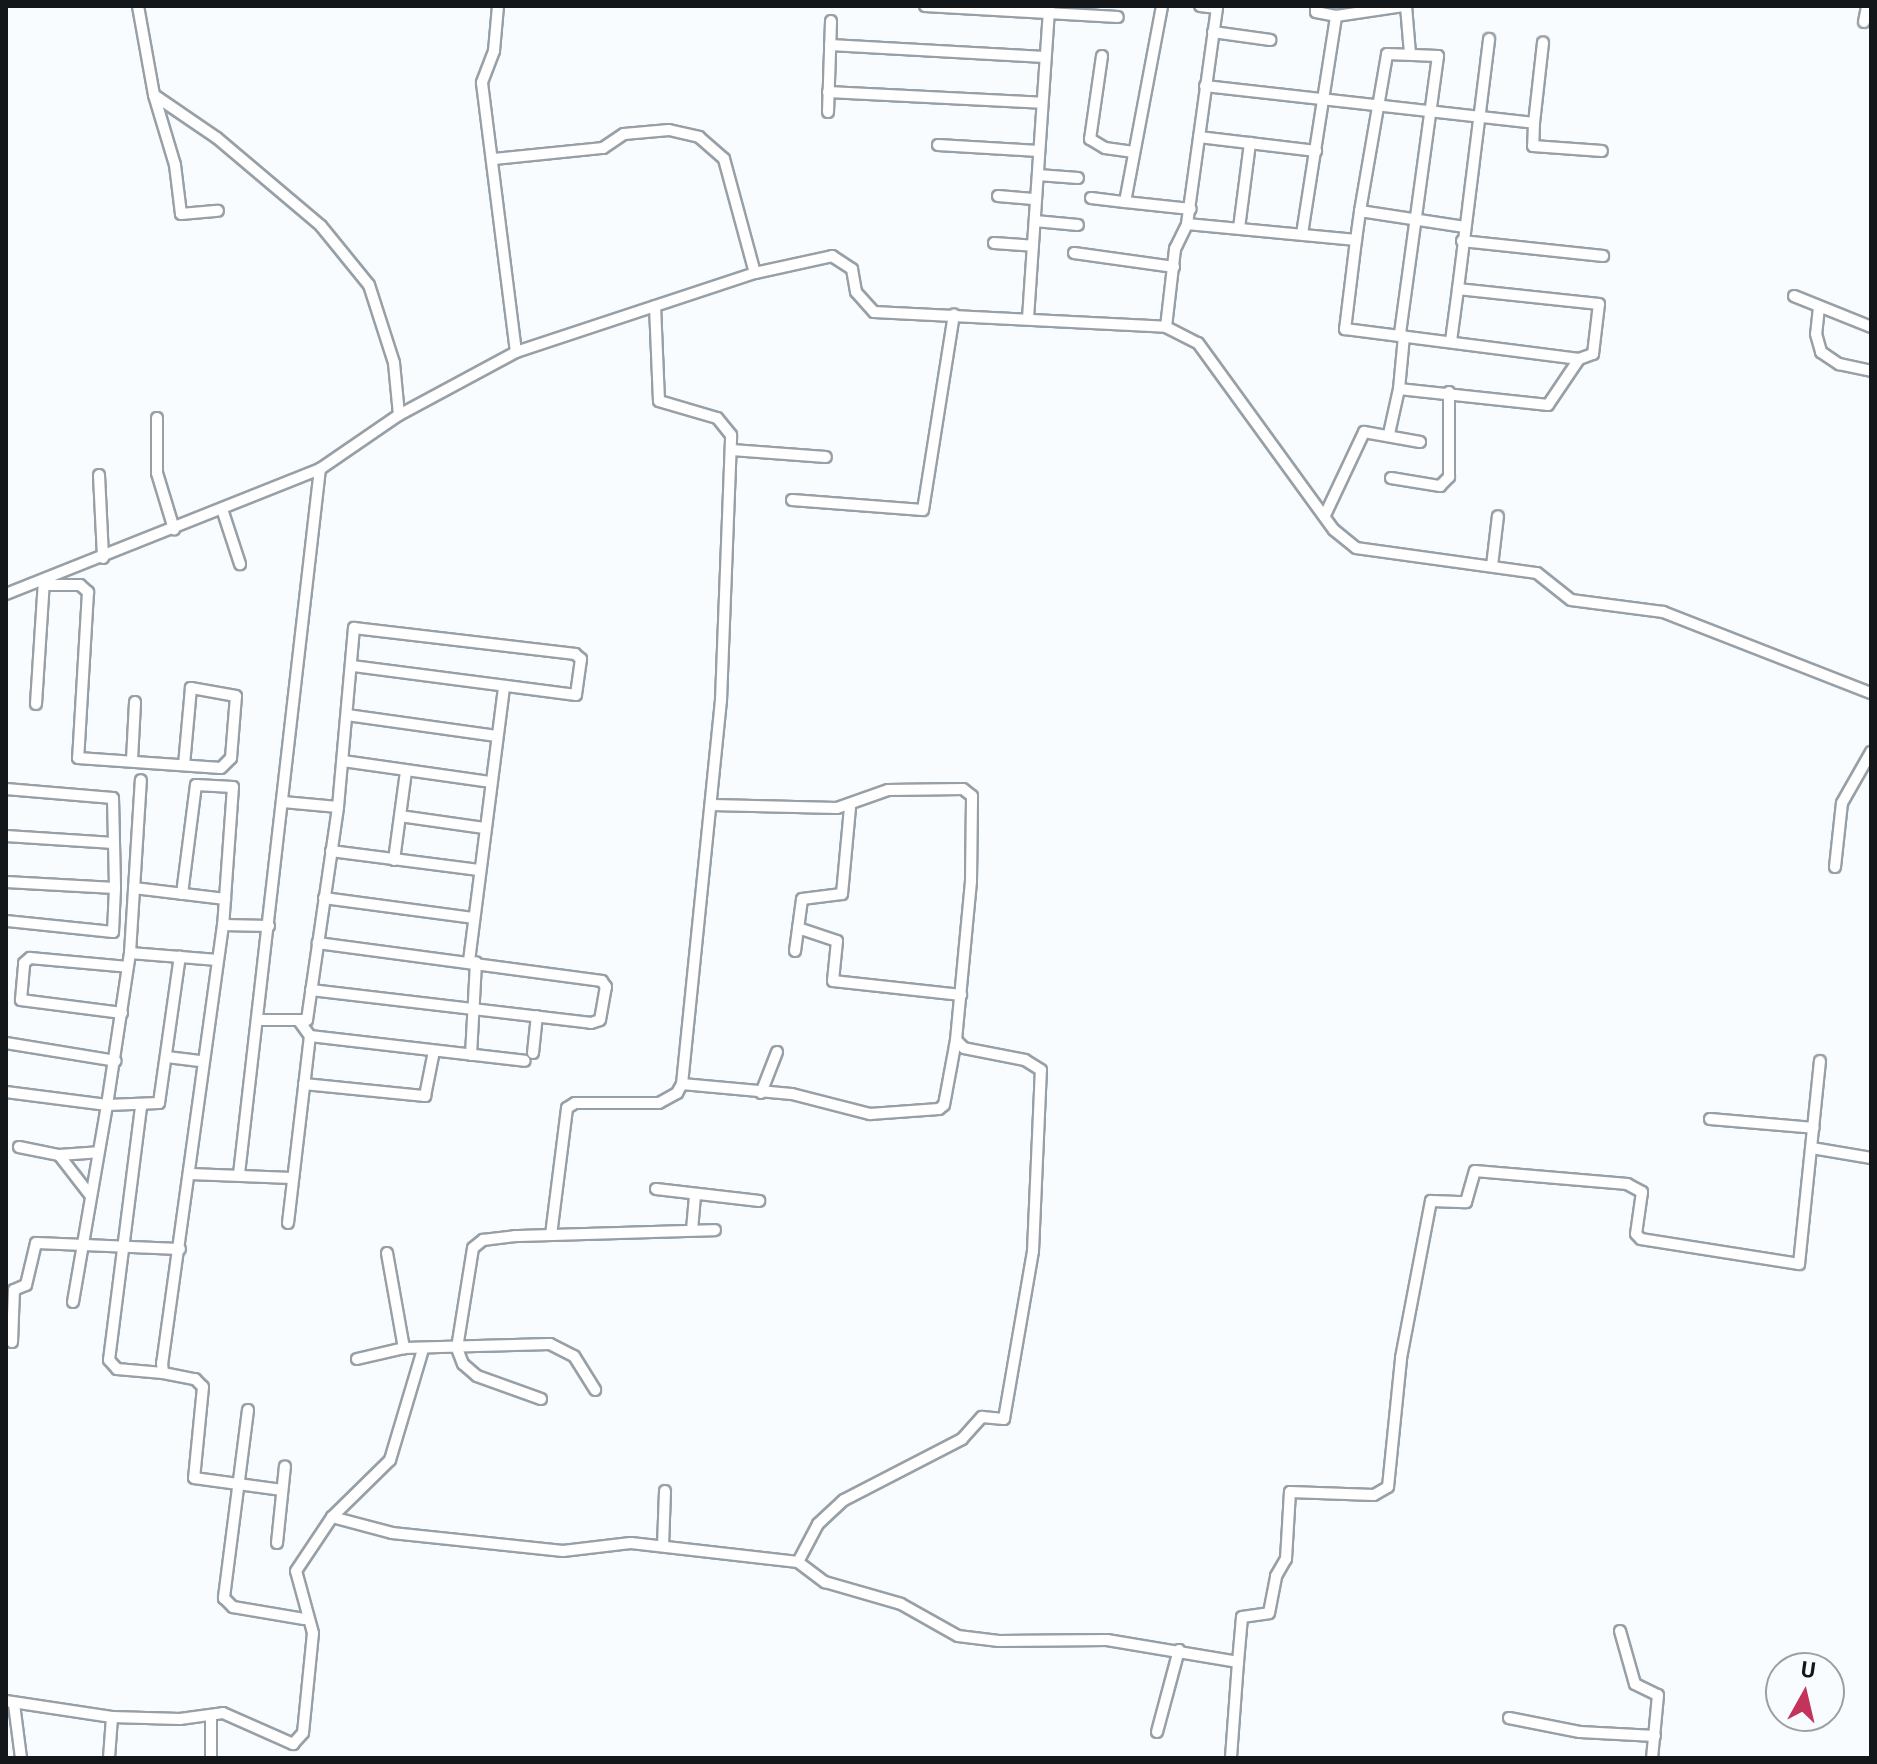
<!DOCTYPE html>
<html>
<head>
<meta charset="utf-8">
<style>
	body { margin:0 }
	#map { position:relative; width:1877px; height:1764px; overflow:hidden; background:#f8fcff; font-family:Roboto,sans-serif }
	div>[style] { position:absolute }
	[style*='--x'] { left:calc(var(--x)*1px); top:calc(var(--y)*1px); width:calc(var(--w)*1px); rotate:calc(var(--a)*1deg) }
	.roads { filter:drop-shadow(2px 0 #98a0a7) drop-shadow(-2px 0 #98a0a7) drop-shadow(0 2px #98a0a7) drop-shadow(0 -2px #98a0a7) }
	.minor>* { height:10px; margin:-5px; padding:0 5px; transform-origin:5px; border-radius:5px; background:#fff }
	span { translate:-50% -50%; white-space:nowrap; text-align:center; line-height:1.15; -webkit-text-stroke:7px #f8fcff; paint-order:stroke }
	.frame { position:absolute; inset:0; border:8px solid #14171a; pointer-events:none }
	.north { position:absolute; left:1765px; top:1652px; width:80px; height:80px; box-sizing:border-box; background:#f8fcff; border:2px solid #9da0a3; border-radius:50%; rotate:8deg; font-size:22px; font-weight:700; line-height:32px; text-align:center; color:#14171a }
	.north::after { content:''; display:block; margin:auto; width:28px; height:36px; background:#c4345a; clip-path:polygon(50% 0,100% 100%,50% 72%,0 100%) }
</style>
</head>
<body>
<div id="map">
	<div class="roads">
		<div class="minor">
			<div style="--x:138;--y:6;--w:90;--a:79.8"></div>
			<div style="--x:154;--y:95;--w:76;--a:34.3"></div>
			<div style="--x:217;--y:138;--w:136;--a:40.2"></div>
			<div style="--x:321;--y:226;--w:76;--a:50.9"></div>
			<div style="--x:369;--y:285;--w:82;--a:72.2"></div>
			<div style="--x:394;--y:363;--w:52;--a:84.5"></div>
			<div style="--x:498;--y:6;--w:45;--a:95.1"></div>
			<div style="--x:494;--y:51;--w:34;--a:111"></div>
			<div style="--x:482;--y:83;--w:271;--a:82.8"></div>
			<div style="--x:925;--y:6;--w:193;--a:3.3"></div>
			<div style="--x:1316;--y:6;--w:6;--a:90"></div>
			<div style="--x:1316;--y:12;--w:20;--a:11"></div>
			<div style="--x:1406;--y:6;--w:48;--a:85.2"></div>
			<div style="--x:1864;--y:22;--w:16;--a:-79"></div>
			<div style="--x:1213;--y:32;--w:58;--a:8"></div>
			<div style="--x:830;--y:45;--w:215;--a:3.2"></div>
			<div style="--x:1102;--y:56;--w:84;--a:98.2"></div>
			<div style="--x:1090;--y:139;--w:17;--a:31"></div>
			<div style="--x:1105;--y:148;--w:29;--a:8"></div>
			<div style="--x:1205;--y:86;--w:331;--a:6.4"></div>
			<div style="--x:1534;--y:123;--w:23;--a:92"></div>
			<div style="--x:1533;--y:146;--w:69;--a:4.1"></div>
			<div style="--x:828;--y:92;--w:214;--a:2.9"></div>
			<div style="--x:154;--y:95;--w:73;--a:73.3"></div>
			<div style="--x:175;--y:165;--w:49;--a:83"></div>
			<div style="--x:181;--y:214;--w:37;--a:-5"></div>
			<div style="--x:828;--y:112;--w:91;--a:-88.1"></div>
			<div style="--x:1534;--y:123;--w:81;--a:-83.6"></div>
			<div style="--x:1199;--y:137;--w:118;--a:6.8"></div>
			<div style="--x:938;--y:145;--w:101;--a:3.4"></div>
			<div style="--x:494;--y:159;--w:110;--a:-5.8"></div>
			<div style="--x:603;--y:148;--w:25;--a:-34"></div>
			<div style="--x:624;--y:134;--w:45;--a:-5.1"></div>
			<div style="--x:669;--y:130;--w:31;--a:13"></div>
			<div style="--x:699;--y:137;--w:33;--a:41"></div>
			<div style="--x:724;--y:159;--w:118;--a:74.8"></div>
			<div style="--x:1038;--y:175;--w:40;--a:4.3"></div>
			<div style="--x:998;--y:196;--w:38;--a:5"></div>
			<div style="--x:1091;--y:198;--w:34;--a:7"></div>
			<div style="--x:1125;--y:202;--w:199;--a:-79.3"></div>
			<div style="--x:1125;--y:202;--w:66;--a:6.1"></div>
			<div style="--x:1360;--y:211;--w:159;--a:-80.2"></div>
			<div style="--x:1387;--y:54;--w:51;--a:2.2"></div>
			<div style="--x:1438;--y:56;--w:281;--a:97.8"></div>
			<div style="--x:1035;--y:221;--w:43;--a:5.3"></div>
			<div style="--x:1187;--y:224;--w:218;--a:-82.1"></div>
			<div style="--x:1217;--y:8;--w:17;--a:-173"></div>
			<div style="--x:1239;--y:228;--w:86;--a:-82.6"></div>
			<div style="--x:1302;--y:234;--w:221;--a:-81.1"></div>
			<div style="--x:1336;--y:16;--w:68;--a:-8.5"></div>
			<div style="--x:1356;--y:240;--w:90;--a:97"></div>
			<div style="--x:1345;--y:329;--w:236;--a:7.3"></div>
			<div style="--x:1462;--y:241;--w:142;--a:6.1"></div>
			<div style="--x:994;--y:243;--w:39;--a:4"></div>
			<div style="--x:1074;--y:253;--w:101;--a:8"></div>
			<div style="--x:1794;--y:296;--w:83;--a:21.9"></div>
			<div style="--x:1819;--y:307;--w:27;--a:96"></div>
			<div style="--x:1816;--y:334;--w:19;--a:74"></div>
			<div style="--x:1821;--y:352;--w:22;--a:34"></div>
			<div style="--x:1839;--y:364;--w:33;--a:12"></div>
			<div style="--x:1028;--y:318;--w:313;--a:-86.1"></div>
			<div style="--x:1166;--y:327;--w:79;--a:-83.4"></div>
			<div style="--x:1175;--y:249;--w:28;--a:-64"></div>
			<div style="--x:1187;--y:224;--w:170;--a:5.4"></div>
			<div style="--x:1356;--y:240;--w:29;--a:-82"></div>
			<div style="--x:1360;--y:211;--w:106;--a:8.7"></div>
			<div style="--x:1451;--y:341;--w:52;--a:-82.3"></div>
			<div style="--x:1399;--y:389;--w:53;--a:-84.6"></div>
			<div style="--x:157;--y:418;--w:55;--a:90"></div>
			<div style="--x:157;--y:473;--w:59;--a:73.1"></div>
			<div style="--x:1389;--y:434;--w:46;--a:-77.5"></div>
			<div style="--x:1399;--y:389;--w:150;--a:6.1"></div>
			<div style="--x:1548;--y:405;--w:55;--a:-56"></div>
			<div style="--x:1579;--y:359;--w:15;--a:-20"></div>
			<div style="--x:1593;--y:354;--w:50;--a:-83.2"></div>
			<div style="--x:1599;--y:304;--w:142;--a:-173.9"></div>
			<div style="--x:1458;--y:289;--w:252;--a:-82.9"></div>
			<div style="--x:732;--y:450;--w:94;--a:4.3"></div>
			<div style="--x:99;--y:475;--w:83;--a:87.2"></div>
			<div style="--x:1391;--y:478;--w:50;--a:9.3"></div>
			<div style="--x:1440;--y:486;--w:13;--a:-45"></div>
			<div style="--x:1449;--y:477;--w:85;--a:-90"></div>
			<div style="--x:792;--y:500;--w:131;--a:4.4"></div>
			<div style="--x:923;--y:510;--w:198;--a:-81"></div>
			<div style="--x:223;--y:512;--w:55;--a:71.9"></div>
			<div style="--x:1325;--y:515;--w:92;--a:-64.8"></div>
			<div style="--x:1364;--y:432;--w:57;--a:10.1"></div>
			<div style="--x:1492;--y:566;--w:50;--a:-83.2"></div>
			<div style="--x:44;--y:585;--w:36;--a:0"></div>
			<div style="--x:80;--y:585;--w:11;--a:41"></div>
			<div style="--x:88;--y:592;--w:166;--a:93.4"></div>
			<div style="--x:78;--y:758;--w:143;--a:4"></div>
			<div style="--x:221;--y:768;--w:14;--a:-45"></div>
			<div style="--x:231;--y:758;--w:62;--a:-85.4"></div>
			<div style="--x:236;--y:696;--w:46;--a:-169.9"></div>
			<div style="--x:191;--y:688;--w:77;--a:95.2"></div>
			<div style="--x:6;--y:594;--w:338;--a:-21.7"></div>
			<div style="--x:320;--y:469;--w:96;--a:-34.4"></div>
			<div style="--x:399;--y:415;--w:133;--a:-28.3"></div>
			<div style="--x:516;--y:352;--w:252;--a:-18.3"></div>
			<div style="--x:755;--y:273;--w:79;--a:-12.4"></div>
			<div style="--x:832;--y:256;--w:24;--a:33"></div>
			<div style="--x:852;--y:269;--w:23;--a:80"></div>
			<div style="--x:856;--y:292;--w:27;--a:48"></div>
			<div style="--x:874;--y:312;--w:292;--a:2.9"></div>
			<div style="--x:1166;--y:327;--w:36;--a:27"></div>
			<div style="--x:1198;--y:343;--w:231;--a:54"></div>
			<div style="--x:1334;--y:530;--w:28;--a:39"></div>
			<div style="--x:1356;--y:548;--w:183;--a:7.9"></div>
			<div style="--x:1537;--y:573;--w:43;--a:38.5"></div>
			<div style="--x:1571;--y:600;--w:93;--a:7.4"></div>
			<div style="--x:1663;--y:612;--w:223;--a:21.3"></div>
			<div style="--x:36;--y:704;--w:124;--a:-86.3"></div>
			<div style="--x:347;--y:715;--w:151;--a:8"></div>
			<div style="--x:132;--y:760;--w:58;--a:-87"></div>
			<div style="--x:343;--y:761;--w:148;--a:8.1"></div>
			<div style="--x:6;--y:789;--w:107;--a:4.8"></div>
			<div style="--x:113;--y:798;--w:90;--a:88.7"></div>
			<div style="--x:115;--y:888;--w:44;--a:92.6"></div>
			<div style="--x:113;--y:932;--w:108;--a:-174.1"></div>
			<div style="--x:283;--y:802;--w:55;--a:5.2"></div>
			<div style="--x:400;--y:816;--w:85;--a:8.1"></div>
			<div style="--x:6;--y:836;--w:108;--a:3.7"></div>
			<div style="--x:331;--y:851;--w:149;--a:7.3"></div>
			<div style="--x:394;--y:860;--w:90;--a:-82.3"></div>
			<div style="--x:1835;--y:867;--w:64;--a:-83.8"></div>
			<div style="--x:1842;--y:803;--w:59;--a:-60.4"></div>
			<div style="--x:6;--y:882;--w:109;--a:3.2"></div>
			<div style="--x:134;--y:888;--w:92;--a:6.9"></div>
			<div style="--x:225;--y:899;--w:26;--a:94"></div>
			<div style="--x:182;--y:894;--w:110;--a:-82.7"></div>
			<div style="--x:196;--y:785;--w:37;--a:3"></div>
			<div style="--x:233;--y:787;--w:112;--a:94.1"></div>
			<div style="--x:324;--y:898;--w:150;--a:7.6"></div>
			<div style="--x:269;--y:926;--w:46;--a:-178.8"></div>
			<div style="--x:223;--y:925;--w:442;--a:97.9"></div>
			<div style="--x:162;--y:1363;--w:10;--a:84"></div>
			<div style="--x:163;--y:1373;--w:33;--a:11"></div>
			<div style="--x:195;--y:1379;--w:11;--a:45"></div>
			<div style="--x:203;--y:1387;--w:91;--a:95.6"></div>
			<div style="--x:194;--y:1478;--w:89;--a:7.8"></div>
			<div style="--x:798;--y:928;--w:41;--a:18.4"></div>
			<div style="--x:837;--y:941;--w:40;--a:95.7"></div>
			<div style="--x:833;--y:981;--w:129;--a:6.2"></div>
			<div style="--x:795;--y:951;--w:52;--a:-82.3"></div>
			<div style="--x:802;--y:899;--w:40;--a:-7.1"></div>
			<div style="--x:842;--y:894;--w:87;--a:-84.7"></div>
			<div style="--x:130;--y:953;--w:173;--a:-86.4"></div>
			<div style="--x:469;--y:961;--w:276;--a:-82.7"></div>
			<div style="--x:311;--y:990;--w:282;--a:6.7"></div>
			<div style="--x:591;--y:1023;--w:9;--a:-18"></div>
			<div style="--x:600;--y:1020;--w:34;--a:-80"></div>
			<div style="--x:606;--y:987;--w:7;--a:-124"></div>
			<div style="--x:602;--y:981;--w:287;--a:-172.4"></div>
			<div style="--x:122;--y:1013;--w:102;--a:-172.7"></div>
			<div style="--x:21;--y:1000;--w:37;--a:-85"></div>
			<div style="--x:24;--y:963;--w:8;--a:-40"></div>
			<div style="--x:30;--y:958;--w:98;--a:5.2"></div>
			<div style="--x:259;--y:1020;--w:48;--a:0"></div>
			<div style="--x:307;--y:1020;--w:215;--a:-81.7"></div>
			<div style="--x:338;--y:807;--w:180;--a:-84.9"></div>
			<div style="--x:354;--y:628;--w:223;--a:6.7"></div>
			<div style="--x:575;--y:654;--w:8;--a:40"></div>
			<div style="--x:581;--y:659;--w:36;--a:98"></div>
			<div style="--x:576;--y:695;--w:226;--a:-172.6"></div>
			<div style="--x:310;--y:1036;--w:216;--a:6.6"></div>
			<div style="--x:6;--y:1043;--w:111;--a:9.3"></div>
			<div style="--x:533;--y:1053;--w:37;--a:-84"></div>
			<div style="--x:471;--y:1055;--w:93;--a:-86.9"></div>
			<div style="--x:167;--y:1057;--w:35;--a:7"></div>
			<div style="--x:304;--y:1084;--w:122;--a:5.7"></div>
			<div style="--x:425;--y:1096;--w:46;--a:-78.7"></div>
			<div style="--x:682;--y:1084;--w:110;--a:5.2"></div>
			<div style="--x:792;--y:1094;--w:81;--a:14.4"></div>
			<div style="--x:870;--y:1114;--w:69;--a:-4.1"></div>
			<div style="--x:939;--y:1109;--w:6;--a:-39"></div>
			<div style="--x:944;--y:1105;--w:66;--a:-79.5"></div>
			<div style="--x:6;--y:1092;--w:102;--a:7.3"></div>
			<div style="--x:107;--y:1105;--w:154;--a:-81.4"></div>
			<div style="--x:130;--y:953;--w:88;--a:4.5"></div>
			<div style="--x:761;--y:1093;--w:44;--a:-68.7"></div>
			<div style="--x:141;--y:1107;--w:255;--a:97.2"></div>
			<div style="--x:109;--y:1360;--w:12;--a:48"></div>
			<div style="--x:117;--y:1369;--w:46;--a:5"></div>
			<div style="--x:1710;--y:1119;--w:104;--a:4.9"></div>
			<div style="--x:19;--y:1147;--w:41;--a:11.3"></div>
			<div style="--x:59;--y:1155;--w:39;--a:-4"></div>
			<div style="--x:1812;--y:1148;--w:60;--a:9.6"></div>
			<div style="--x:59;--y:1155;--w:51;--a:52.2"></div>
			<div style="--x:189;--y:1174;--w:104;--a:2.2"></div>
			<div style="--x:239;--y:1174;--w:710;--a:-83.45"></div>
			<div style="--x:656;--y:1189;--w:104;--a:6.6"></div>
			<div style="--x:288;--y:1223;--w:188;--a:-83.3"></div>
			<div style="--x:310;--y:1036;--w:17;--a:-126"></div>
			<div style="--x:692;--y:1230;--w:36;--a:-85"></div>
			<div style="--x:551;--y:1235;--w:128;--a:-82.8"></div>
			<div style="--x:567;--y:1108;--w:9;--a:-32"></div>
			<div style="--x:575;--y:1103;--w:84;--a:0"></div>
			<div style="--x:659;--y:1103;--w:21;--a:-29"></div>
			<div style="--x:677;--y:1093;--w:10;--a:-61"></div>
			<div style="--x:682;--y:1084;--w:386;--a:-84.2"></div>
			<div style="--x:721;--y:700;--w:265;--a:-87.8"></div>
			<div style="--x:731;--y:435;--w:22;--a:-129"></div>
			<div style="--x:717;--y:418;--w:60;--a:-163.7"></div>
			<div style="--x:659;--y:401;--w:95;--a:-92.4"></div>
			<div style="--x:387;--y:1253;--w:97;--a:79.9"></div>
			<div style="--x:73;--y:1302;--w:200;--a:-80.2"></div>
			<div style="--x:107;--y:1105;--w:52;--a:-2.2"></div>
			<div style="--x:159;--y:1103;--w:148;--a:-81.9"></div>
			<div style="--x:12;--y:1342;--w:52;--a:-87.8"></div>
			<div style="--x:14;--y:1290;--w:13;--a:-23"></div>
			<div style="--x:26;--y:1285;--w:43;--a:-76.6"></div>
			<div style="--x:36;--y:1243;--w:144;--a:2.4"></div>
			<div style="--x:357;--y:1359;--w:48;--a:-13.2"></div>
			<div style="--x:404;--y:1348;--w:146;--a:-1.6"></div>
			<div style="--x:550;--y:1344;--w:27;--a:27"></div>
			<div style="--x:574;--y:1356;--w:40;--a:58"></div>
			<div style="--x:541;--y:1399;--w:68;--a:-160.2"></div>
			<div style="--x:477;--y:1376;--w:18;--a:-139"></div>
			<div style="--x:463;--y:1364;--w:17;--a:-111"></div>
			<div style="--x:457;--y:1348;--w:101;--a:-80.9"></div>
			<div style="--x:473;--y:1248;--w:13;--a:-39"></div>
			<div style="--x:483;--y:1240;--w:32;--a:-7"></div>
			<div style="--x:515;--y:1236;--w:200;--a:-1.7"></div>
			<div style="--x:248;--y:1410;--w:190;--a:97.3"></div>
			<div style="--x:224;--y:1598;--w:13;--a:45"></div>
			<div style="--x:233;--y:1607;--w:72;--a:9.6"></div>
			<div style="--x:332;--y:1517;--w:81;--a:-44.5"></div>
			<div style="--x:390;--y:1460;--w:116;--a:-73.4"></div>
			<div style="--x:277;--y:1543;--w:77;--a:-84.1"></div>
			<div style="--x:663;--y:1546;--w:55;--a:-87.9"></div>
			<div style="--x:798;--y:1562;--w:34;--a:37"></div>
			<div style="--x:825;--y:1582;--w:79;--a:16.1"></div>
			<div style="--x:901;--y:1604;--w:65;--a:29.3"></div>
			<div style="--x:958;--y:1636;--w:41;--a:7"></div>
			<div style="--x:999;--y:1641;--w:108;--a:-0.5"></div>
			<div style="--x:1107;--y:1640;--w:133;--a:9.5"></div>
			<div style="--x:1238;--y:1662;--w:96;--a:94.2"></div>
			<div style="--x:1620;--y:1631;--w:55;--a:74.2"></div>
			<div style="--x:1635;--y:1684;--w:25;--a:26"></div>
			<div style="--x:1658;--y:1695;--w:63;--a:95.4"></div>
			<div style="--x:1238;--y:1662;--w:45;--a:-84.9"></div>
			<div style="--x:1242;--y:1617;--w:27;--a:-8"></div>
			<div style="--x:1269;--y:1613;--w:38;--a:-79"></div>
			<div style="--x:1276;--y:1576;--w:20;--a:-60"></div>
			<div style="--x:1286;--y:1559;--w:67;--a:-86.6"></div>
			<div style="--x:1290;--y:1492;--w:84;--a:2"></div>
			<div style="--x:1374;--y:1495;--w:16;--a:-30"></div>
			<div style="--x:1388;--y:1487;--w:130;--a:-84.2"></div>
			<div style="--x:1401;--y:1358;--w:160;--a:-79.2"></div>
			<div style="--x:1431;--y:1201;--w:35;--a:2"></div>
			<div style="--x:1466;--y:1202;--w:32;--a:-74"></div>
			<div style="--x:1475;--y:1171;--w:153;--a:4.9"></div>
			<div style="--x:1627;--y:1184;--w:17;--a:28"></div>
			<div style="--x:1642;--y:1192;--w:42;--a:98.1"></div>
			<div style="--x:1636;--y:1234;--w:7;--a:45"></div>
			<div style="--x:1641;--y:1239;--w:160;--a:9"></div>
			<div style="--x:1799;--y:1264;--w:204;--a:-84.1"></div>
			<div style="--x:6;--y:1701;--w:107;--a:8.6"></div>
			<div style="--x:112;--y:1717;--w:68;--a:1.7"></div>
			<div style="--x:180;--y:1719;--w:43;--a:-7.9"></div>
			<div style="--x:223;--y:1713;--w:77;--a:23.9"></div>
			<div style="--x:293;--y:1744;--w:15;--a:-48"></div>
			<div style="--x:303;--y:1733;--w:100;--a:-84.3"></div>
			<div style="--x:313;--y:1633;--w:64;--a:-105.3"></div>
			<div style="--x:296;--y:1571;--w:65;--a:-56.3"></div>
			<div style="--x:332;--y:1517;--w:62;--a:14.9"></div>
			<div style="--x:392;--y:1533;--w:172;--a:6"></div>
			<div style="--x:563;--y:1551;--w:68;--a:-6.7"></div>
			<div style="--x:631;--y:1543;--w:168;--a:6.5"></div>
			<div style="--x:798;--y:1562;--w:43;--a:-62.2"></div>
			<div style="--x:818;--y:1524;--w:35;--a:-43"></div>
			<div style="--x:844;--y:1500;--w:133;--a:-27.3"></div>
			<div style="--x:962;--y:1439;--w:30;--a:-48"></div>
			<div style="--x:982;--y:1417;--w:22;--a:5"></div>
			<div style="--x:1004;--y:1419;--w:170;--a:-80.2"></div>
			<div style="--x:1033;--y:1251;--w:181;--a:-87.5"></div>
			<div style="--x:1041;--y:1070;--w:19;--a:-148"></div>
			<div style="--x:1025;--y:1060;--w:62;--a:-168.9"></div>
			<div style="--x:964;--y:1048;--w:11;--a:-135"></div>
			<div style="--x:956;--y:1040;--w:160;--a:-84.6"></div>
			<div style="--x:971;--y:881;--w:85;--a:-89.3"></div>
			<div style="--x:972;--y:796;--w:11;--a:-142"></div>
			<div style="--x:963;--y:789;--w:75;--a:179.2"></div>
			<div style="--x:888;--y:790;--w:54;--a:160.6"></div>
			<div style="--x:837;--y:808;--w:125;--a:-178.6"></div>
			<div style="--x:14;--y:1704;--w:54;--a:82.6"></div>
			<div style="--x:1509;--y:1718;--w:72;--a:11.2"></div>
			<div style="--x:1580;--y:1732;--w:75;--a:3.1"></div>
			<div style="--x:1157;--y:1732;--w:85;--a:-75"></div>
			<div style="--x:109;--y:1758;--w:41;--a:-85.8"></div>
			<div style="--x:211;--y:1758;--w:42;--a:-90"></div>
		</div>
	</div>
	<div class="frame"></div>
	<div class="north">U</div>
</div>
</body>
</html>
